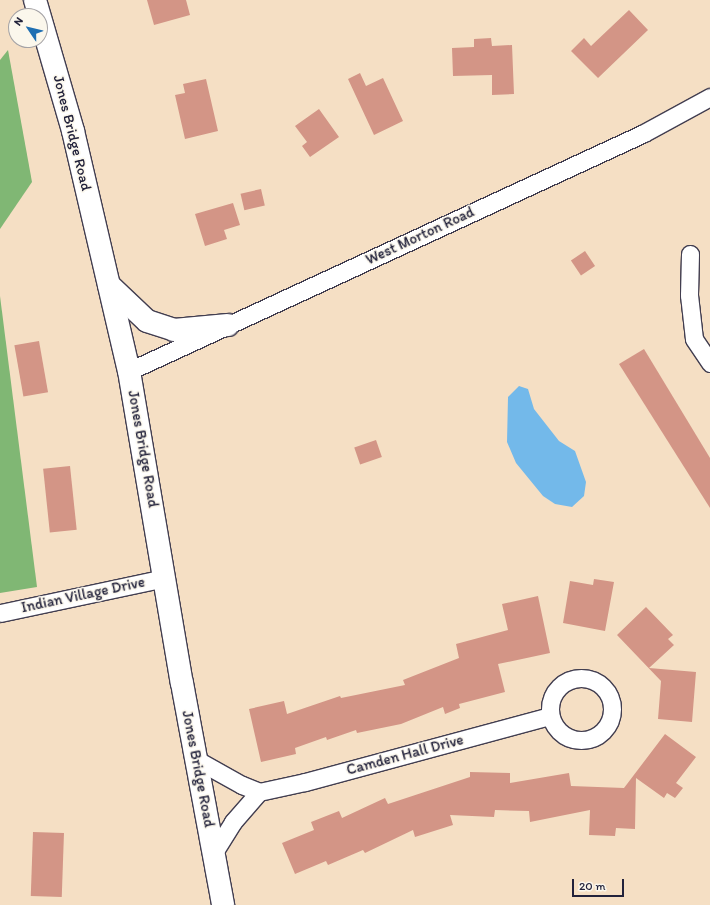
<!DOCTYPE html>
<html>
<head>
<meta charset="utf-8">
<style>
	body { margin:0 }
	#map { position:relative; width:710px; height:905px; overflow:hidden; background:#f5dfc4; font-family:Itim,sans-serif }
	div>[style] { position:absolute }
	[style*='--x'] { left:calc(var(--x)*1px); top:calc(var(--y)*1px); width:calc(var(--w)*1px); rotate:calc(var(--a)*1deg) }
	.forest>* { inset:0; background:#80b774 }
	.water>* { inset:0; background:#73b9ea }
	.building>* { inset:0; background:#d39586; transform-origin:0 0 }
	.roads { filter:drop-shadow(1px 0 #423e50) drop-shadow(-1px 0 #423e50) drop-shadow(0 1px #423e50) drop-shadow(0 -1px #423e50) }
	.minor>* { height:17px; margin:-8.5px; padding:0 8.5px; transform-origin:8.5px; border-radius:8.5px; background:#fff }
	.minor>.ring { margin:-8.5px; padding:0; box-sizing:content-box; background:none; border:17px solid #fff; border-radius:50% }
	.secondary>* { height:22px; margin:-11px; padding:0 11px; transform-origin:11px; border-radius:11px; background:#fff }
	span { translate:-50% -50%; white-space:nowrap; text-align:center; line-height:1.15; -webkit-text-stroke:3px #fbf7ec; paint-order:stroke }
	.street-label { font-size:15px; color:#22223b }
	.north { position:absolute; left:8px; top:8px; width:40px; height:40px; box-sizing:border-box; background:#fbf7ec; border:1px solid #a4a2a5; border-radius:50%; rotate:305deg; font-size:11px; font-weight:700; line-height:16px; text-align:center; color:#22223b }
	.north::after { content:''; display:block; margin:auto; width:14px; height:18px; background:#1f6fb2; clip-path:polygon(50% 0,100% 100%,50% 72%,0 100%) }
	.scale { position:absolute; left:572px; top:879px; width:52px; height:18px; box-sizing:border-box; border:2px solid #22223b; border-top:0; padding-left:5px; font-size:12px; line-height:14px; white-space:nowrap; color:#22223b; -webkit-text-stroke:3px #fbf7ec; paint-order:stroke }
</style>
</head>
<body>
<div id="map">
	<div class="forest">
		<div style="clip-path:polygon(8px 50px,32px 182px,0 229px,0 60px)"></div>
		<div style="clip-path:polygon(0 296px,37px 587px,0 593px)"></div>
	</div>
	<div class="water">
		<div style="clip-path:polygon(519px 386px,528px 389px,534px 409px,559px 441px,575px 451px,586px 482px,584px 496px,572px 507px,555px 504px,543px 496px,516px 463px,507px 442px,508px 397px)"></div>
	</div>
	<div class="building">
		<div style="clip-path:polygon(147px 0,186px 0,190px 15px,154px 25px)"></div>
		<div style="clip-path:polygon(629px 10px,648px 30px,598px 78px,571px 51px,584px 38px,591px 46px)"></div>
		<div style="clip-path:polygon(491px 38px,492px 46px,512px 45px,514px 94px,492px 95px,492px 75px,453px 76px,452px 48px,474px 47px,474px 39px)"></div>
		<div style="clip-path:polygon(360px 73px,366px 86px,383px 78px,403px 121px,374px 135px,348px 79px)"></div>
		<div style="clip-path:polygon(206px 79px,218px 131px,185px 139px,175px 95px,185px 93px,183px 84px)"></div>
		<div style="clip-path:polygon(319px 109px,339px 137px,310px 157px,302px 146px,307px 142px,295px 126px)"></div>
		<div style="left:261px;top:189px;width:17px;height:21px;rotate:77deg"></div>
		<div style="clip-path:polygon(233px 203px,240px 225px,224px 230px,227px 239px,205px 246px,195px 214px)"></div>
		<div style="left:585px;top:251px;width:18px;height:17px;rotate:56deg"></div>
		<div style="left:39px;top:341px;width:52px;height:25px;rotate:80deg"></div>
		<div style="clip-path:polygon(644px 349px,710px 458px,710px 508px,619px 364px)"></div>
		<div style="left:376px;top:440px;width:18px;height:23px;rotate:71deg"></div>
		<div style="left:70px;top:466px;width:64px;height:27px;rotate:84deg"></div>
		<div style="clip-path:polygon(594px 579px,614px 582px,605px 631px,563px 623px,570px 581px,593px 585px)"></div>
		<div style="clip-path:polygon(538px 596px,550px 653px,498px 664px,505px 692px,459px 704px,460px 708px,445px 714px,443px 707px,401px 724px,357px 733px,356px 730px,327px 740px,326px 737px,295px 748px,296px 754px,261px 762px,249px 709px,284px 701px,287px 714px,340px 696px,341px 698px,405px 685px,403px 680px,459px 658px,456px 644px,508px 630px,502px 604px)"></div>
		<div style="clip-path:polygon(646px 607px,673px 635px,668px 639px,674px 645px,649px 668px,696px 672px,692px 722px,658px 719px,661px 681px,617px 635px)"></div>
		<div style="clip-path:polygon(665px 734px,696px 757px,676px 783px,683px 788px,675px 798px,667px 793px,664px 798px,636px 778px,635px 829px,616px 828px,615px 836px,589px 835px,590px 810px,530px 822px,529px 811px,495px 810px,494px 817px,450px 815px,453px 825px,415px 837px,413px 830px,365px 853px,363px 850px,328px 865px,326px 861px,295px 874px,282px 843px,314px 830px,311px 822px,339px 811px,342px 818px,385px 798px,388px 804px,470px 777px,470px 772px,510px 773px,510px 783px,569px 773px,571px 786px,624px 788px)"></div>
		<div style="left:33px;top:832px;width:31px;height:64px;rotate:2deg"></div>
	</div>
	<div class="roads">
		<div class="minor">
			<div style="--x:690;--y:254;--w:41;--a:91.4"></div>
			<div style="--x:689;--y:295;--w:44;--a:83.5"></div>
			<div style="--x:694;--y:339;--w:29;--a:56"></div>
			<div style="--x:129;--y:371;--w:567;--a:-24.8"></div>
			<div style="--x:644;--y:133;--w:75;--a:-28.6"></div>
			<div style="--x:0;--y:613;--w:169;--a:-12"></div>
			<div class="ring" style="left:550px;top:678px;width:45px;height:45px"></div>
			<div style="--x:197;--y:760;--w:51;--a:29.1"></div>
			<div style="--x:242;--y:785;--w:18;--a:22"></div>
			<div style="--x:259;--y:792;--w:40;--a:131"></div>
			<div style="--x:233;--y:822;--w:36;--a:122"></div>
			<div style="--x:259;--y:792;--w:47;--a:-12.3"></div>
			<div style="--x:305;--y:782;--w:254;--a:-15.1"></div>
		</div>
		<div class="secondary">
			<div style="--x:35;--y:0;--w:136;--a:73.8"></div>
			<div style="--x:73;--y:131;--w:246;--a:76.9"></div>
			<div style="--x:129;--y:371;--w:316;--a:80.4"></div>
			<div style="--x:182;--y:683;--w:226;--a:79.5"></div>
			<div style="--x:109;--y:285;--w:52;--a:43.5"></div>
			<div style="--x:147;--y:321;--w:28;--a:18"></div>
			<div style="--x:174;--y:330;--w:54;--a:-5.3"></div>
		</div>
	</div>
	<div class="street-label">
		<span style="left:72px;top:133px;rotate:76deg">Jones Bridge Road</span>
		<span style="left:420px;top:236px;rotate:-25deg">West Morton Road</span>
		<span style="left:143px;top:449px;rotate:80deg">Jones Bridge Road</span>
		<span style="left:83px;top:595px;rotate:-12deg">Indian Village Drive</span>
		<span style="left:405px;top:755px;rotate:-15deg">Camden Hall Drive</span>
		<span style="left:198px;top:769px;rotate:79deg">Jones Bridge Road</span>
	</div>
	<div class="north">N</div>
	<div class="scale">20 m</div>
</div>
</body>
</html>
